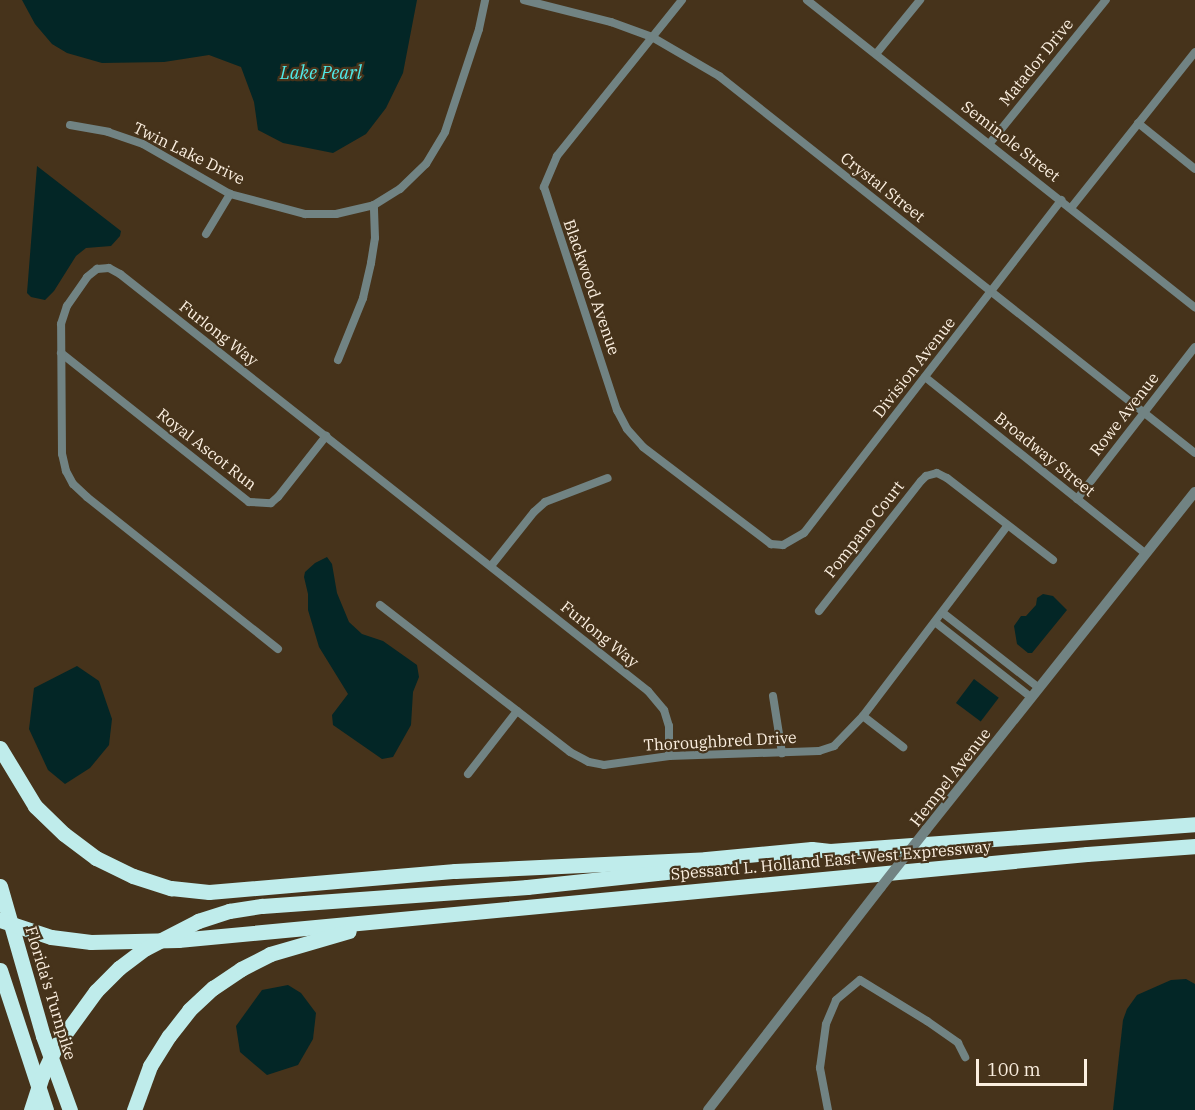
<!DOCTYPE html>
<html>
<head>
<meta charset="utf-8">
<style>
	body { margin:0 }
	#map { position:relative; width:1195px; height:1110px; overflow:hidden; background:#46331b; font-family:"IBM Plex Serif",serif }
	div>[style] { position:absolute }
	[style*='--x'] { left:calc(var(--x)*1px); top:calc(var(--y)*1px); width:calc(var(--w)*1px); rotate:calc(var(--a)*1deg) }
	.water>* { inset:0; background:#032626; transform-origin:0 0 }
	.minor>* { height:8px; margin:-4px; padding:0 4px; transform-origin:4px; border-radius:4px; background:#718383 }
	.tertiary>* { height:10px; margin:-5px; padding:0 5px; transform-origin:5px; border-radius:5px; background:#718383 }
	.motorway>* { height:15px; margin:-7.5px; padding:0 7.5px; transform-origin:7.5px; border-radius:7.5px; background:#bfeceb }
	.tertiary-bridge>* { height:10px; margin:-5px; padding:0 5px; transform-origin:5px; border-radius:5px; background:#718383 }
	.motorway-bridge>* { height:15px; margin:-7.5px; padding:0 7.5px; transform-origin:7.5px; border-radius:7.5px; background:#bfeceb }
	span { translate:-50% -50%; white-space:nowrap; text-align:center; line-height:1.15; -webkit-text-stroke:4.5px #46331b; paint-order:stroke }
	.street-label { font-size:16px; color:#fbefe0 }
	.water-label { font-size:18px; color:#50eae9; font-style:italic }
	.scale { position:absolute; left:976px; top:1059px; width:111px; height:27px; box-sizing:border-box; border:3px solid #fbefe0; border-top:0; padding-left:8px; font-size:18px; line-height:21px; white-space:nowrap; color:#fbefe0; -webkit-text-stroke:4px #46331b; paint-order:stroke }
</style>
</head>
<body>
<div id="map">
	<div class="water">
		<div style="clip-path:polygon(22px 0,417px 0,403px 73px,386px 108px,366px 134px,333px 153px,283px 143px,258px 130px,254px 102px,241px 67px,209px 55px,164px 62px,102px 63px,67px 53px,52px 44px,35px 24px)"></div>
		<div style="clip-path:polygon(37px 166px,121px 231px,120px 236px,111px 246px,86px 248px,76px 256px,54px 291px,45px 300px,31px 297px,27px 293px)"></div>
		<div style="clip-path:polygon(327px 557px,332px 564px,337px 593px,349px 622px,362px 634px,383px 641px,417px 665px,419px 677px,413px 692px,411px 725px,393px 757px,382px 759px,333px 725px,332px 715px,348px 694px,319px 647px,308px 610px,308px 594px,304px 577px,305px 572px,315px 563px)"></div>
		<div style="clip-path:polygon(1043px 594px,1053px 596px,1067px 610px,1032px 653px,1028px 653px,1017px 644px,1014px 626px,1021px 616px,1026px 616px,1036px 605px,1037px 598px)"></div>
		<div style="clip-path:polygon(77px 666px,99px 681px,112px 719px,109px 745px,90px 768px,65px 784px,48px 770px,29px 729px,34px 688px)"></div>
		<div style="left:974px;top:679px;width:31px;height:30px;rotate:37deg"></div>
		<div style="clip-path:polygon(1186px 979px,1195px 984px,1195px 1110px,1113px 1110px,1123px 1020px,1127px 1009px,1137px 995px,1171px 980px)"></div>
		<div style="clip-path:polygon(288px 985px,301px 993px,316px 1013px,313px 1039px,298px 1065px,267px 1075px,240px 1052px,236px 1026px,262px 990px)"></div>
	</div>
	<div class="minor">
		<div style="--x:524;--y:0;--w:90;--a:14.2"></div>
		<div style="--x:611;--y:22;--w:44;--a:20.1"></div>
		<div style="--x:652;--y:37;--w:78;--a:30.2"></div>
		<div style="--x:719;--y:76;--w:607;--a:38.38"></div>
		<div style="--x:682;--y:0;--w:200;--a:128.7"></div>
		<div style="--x:557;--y:156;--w:34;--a:113"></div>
		<div style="--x:544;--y:187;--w:235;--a:71.9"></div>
		<div style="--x:617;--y:410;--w:21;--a:62"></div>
		<div style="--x:627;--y:429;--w:24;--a:48"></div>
		<div style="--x:643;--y:447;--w:161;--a:37.2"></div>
		<div style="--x:771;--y:544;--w:12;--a:5"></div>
		<div style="--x:783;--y:545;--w:24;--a:-30"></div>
		<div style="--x:804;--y:533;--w:421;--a:-52.3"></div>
		<div style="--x:807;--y:0;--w:495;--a:38.4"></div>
		<div style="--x:876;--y:54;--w:70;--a:-50.8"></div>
		<div style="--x:1138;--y:123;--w:73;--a:38.9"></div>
		<div style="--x:70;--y:125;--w:39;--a:10"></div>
		<div style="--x:108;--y:132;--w:37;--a:19"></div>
		<div style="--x:143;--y:144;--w:100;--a:29.9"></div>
		<div style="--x:230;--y:194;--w:78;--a:14.9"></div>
		<div style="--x:305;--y:214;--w:31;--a:0"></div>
		<div style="--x:336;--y:214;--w:39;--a:-13"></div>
		<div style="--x:374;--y:205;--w:31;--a:-32"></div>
		<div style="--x:400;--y:189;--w:36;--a:-44"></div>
		<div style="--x:426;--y:164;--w:37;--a:-59"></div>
		<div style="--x:445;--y:132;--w:108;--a:-71.7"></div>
		<div style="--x:479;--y:29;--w:30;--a:-78"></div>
		<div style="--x:990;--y:143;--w:184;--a:-51"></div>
		<div style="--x:1071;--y:208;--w:199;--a:-51.5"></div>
		<div style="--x:206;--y:234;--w:47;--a:-59"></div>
		<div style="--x:61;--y:353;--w:240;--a:38.4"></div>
		<div style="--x:249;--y:502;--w:22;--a:3"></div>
		<div style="--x:271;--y:503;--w:9;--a:-41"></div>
		<div style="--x:278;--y:497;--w:78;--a:-51.8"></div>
		<div style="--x:338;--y:360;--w:67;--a:-68"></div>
		<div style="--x:363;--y:298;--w:36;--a:-77"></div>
		<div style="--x:371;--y:263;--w:25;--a:-81"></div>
		<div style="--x:375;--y:238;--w:33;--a:-92"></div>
		<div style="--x:925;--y:377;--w:283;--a:38.7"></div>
		<div style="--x:1077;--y:499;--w:192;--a:-52.2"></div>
		<div style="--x:491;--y:566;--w:69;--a:-51.5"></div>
		<div style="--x:534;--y:512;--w:15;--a:-42"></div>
		<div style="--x:545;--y:502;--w:67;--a:-20.9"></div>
		<div style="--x:380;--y:605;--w:240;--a:37.7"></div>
		<div style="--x:570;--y:752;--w:21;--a:28"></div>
		<div style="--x:589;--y:762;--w:15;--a:11"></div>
		<div style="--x:604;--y:765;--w:66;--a:-7.9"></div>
		<div style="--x:669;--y:756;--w:150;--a:-1.9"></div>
		<div style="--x:819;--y:751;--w:16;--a:-18"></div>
		<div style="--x:834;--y:746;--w:42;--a:-46"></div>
		<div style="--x:863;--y:716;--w:238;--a:-52.8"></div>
		<div style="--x:819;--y:611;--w:165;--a:-51.9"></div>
		<div style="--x:921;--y:481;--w:7;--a:-45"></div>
		<div style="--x:926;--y:476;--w:11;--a:-15"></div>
		<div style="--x:937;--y:473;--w:11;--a:27"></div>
		<div style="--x:947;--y:478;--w:134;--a:37.7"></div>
		<div style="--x:943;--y:613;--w:122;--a:38"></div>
		<div style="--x:935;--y:622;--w:123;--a:38.1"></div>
		<div style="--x:278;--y:649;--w:244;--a:-141.5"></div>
		<div style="--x:87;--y:497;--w:19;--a:-137"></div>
		<div style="--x:73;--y:484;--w:15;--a:-118"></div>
		<div style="--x:66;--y:471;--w:17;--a:-103"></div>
		<div style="--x:62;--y:454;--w:130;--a:-90.4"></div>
		<div style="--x:61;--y:324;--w:19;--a:-72"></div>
		<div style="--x:67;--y:306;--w:35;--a:-55"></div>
		<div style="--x:87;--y:277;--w:13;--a:-39"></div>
		<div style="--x:97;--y:269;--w:12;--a:-5"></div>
		<div style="--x:109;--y:268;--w:13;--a:29"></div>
		<div style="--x:120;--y:274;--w:673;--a:38.3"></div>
		<div style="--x:648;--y:691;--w:25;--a:50"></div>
		<div style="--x:664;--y:710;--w:17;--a:73"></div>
		<div style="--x:669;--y:726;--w:30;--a:90"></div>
		<div style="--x:773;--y:696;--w:58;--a:81"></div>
		<div style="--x:863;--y:716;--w:51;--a:37.8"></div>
		<div style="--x:468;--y:774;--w:80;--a:-52.1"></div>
		<div style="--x:828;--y:1110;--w:43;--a:-100.8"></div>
		<div style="--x:820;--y:1068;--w:44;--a:-82.2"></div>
		<div style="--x:826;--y:1024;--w:26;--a:-67"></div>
		<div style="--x:836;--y:1000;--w:31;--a:-40"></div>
		<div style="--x:860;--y:980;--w:79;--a:31.5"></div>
		<div style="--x:927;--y:1021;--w:38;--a:35"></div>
		<div style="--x:958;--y:1043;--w:16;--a:63"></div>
	</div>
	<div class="tertiary">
		<div style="--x:926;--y:830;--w:432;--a:-51.5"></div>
		<div style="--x:708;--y:1110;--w:282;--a:-52.2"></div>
	</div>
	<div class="motorway">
		<div style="--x:0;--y:748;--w:68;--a:58.9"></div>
		<div style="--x:35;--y:806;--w:40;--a:44"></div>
		<div style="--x:64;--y:834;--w:40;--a:37"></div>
		<div style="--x:96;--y:858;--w:41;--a:25.9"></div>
		<div style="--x:133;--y:876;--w:40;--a:18"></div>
		<div style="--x:171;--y:888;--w:38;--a:6"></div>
		<div style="--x:209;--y:892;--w:247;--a:-4.9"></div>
		<div style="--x:455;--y:871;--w:251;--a:-2.7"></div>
		<div style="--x:706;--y:859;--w:106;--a:-5.4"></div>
		<div style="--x:812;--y:849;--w:18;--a:6"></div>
		<div style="--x:830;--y:851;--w:366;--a:-4.2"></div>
		<div style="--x:0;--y:886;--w:156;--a:74"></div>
		<div style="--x:43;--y:1036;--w:79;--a:70"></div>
		<div style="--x:198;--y:921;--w:33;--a:-18"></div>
		<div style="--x:229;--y:911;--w:33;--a:-9"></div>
		<div style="--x:262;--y:906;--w:266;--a:-4.1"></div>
		<div style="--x:527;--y:887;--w:189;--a:-6.1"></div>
		<div style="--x:51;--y:937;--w:40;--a:7.1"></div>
		<div style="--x:91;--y:942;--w:87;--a:-1.3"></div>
		<div style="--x:178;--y:940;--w:913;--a:-5.4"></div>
		<div style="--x:1087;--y:854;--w:108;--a:-4.2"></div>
		<div style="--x:0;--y:970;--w:147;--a:71.8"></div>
		<div style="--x:134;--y:1110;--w:47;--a:-70"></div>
		<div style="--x:150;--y:1066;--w:36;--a:-58"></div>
		<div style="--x:169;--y:1036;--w:33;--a:-52"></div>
		<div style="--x:189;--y:1010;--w:33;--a:-43"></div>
		<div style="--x:213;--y:988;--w:34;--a:-34"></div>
		<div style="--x:241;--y:969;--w:33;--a:-27"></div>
		<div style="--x:270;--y:954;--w:82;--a:-16.2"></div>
	</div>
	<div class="tertiary-bridge">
		<div style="--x:881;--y:887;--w:73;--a:-51.7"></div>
	</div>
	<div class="motorway-bridge">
		<div style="--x:0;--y:920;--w:54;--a:18.4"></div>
		<div style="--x:31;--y:1110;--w:36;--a:-72"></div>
		<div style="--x:42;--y:1076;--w:33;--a:-65"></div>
		<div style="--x:56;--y:1046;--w:68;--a:-54"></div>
		<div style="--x:96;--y:991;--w:33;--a:-45"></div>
		<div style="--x:119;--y:968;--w:34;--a:-37"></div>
		<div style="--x:146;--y:948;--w:59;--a:-27.4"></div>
	</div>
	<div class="street-label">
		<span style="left:1036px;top:62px;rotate:-51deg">Matador Drive</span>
		<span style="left:1011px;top:141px;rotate:38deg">Seminole Street</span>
		<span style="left:189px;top:153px;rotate:26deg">Twin Lake Drive</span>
		<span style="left:883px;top:187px;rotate:38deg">Crystal Street</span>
		<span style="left:592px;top:287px;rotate:71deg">Blackwood Avenue</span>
		<span style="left:219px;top:333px;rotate:38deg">Furlong Way</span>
		<span style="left:914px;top:367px;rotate:-52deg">Division Avenue</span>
		<span style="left:1124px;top:414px;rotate:-52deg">Rowe Avenue</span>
		<span style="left:207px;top:449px;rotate:38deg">Royal Ascot Run</span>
		<span style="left:1045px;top:454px;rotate:39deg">Broadway Street</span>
		<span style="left:864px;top:529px;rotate:-52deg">Pompano Court</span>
		<span style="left:600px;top:634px;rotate:39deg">Furlong Way</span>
		<span style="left:720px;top:741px;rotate:-3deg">Thoroughbred Drive</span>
		<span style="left:950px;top:777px;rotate:-52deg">Hempel Avenue</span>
		<span style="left:831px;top:860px;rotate:-5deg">Spessard L. Holland East-West Expressway</span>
		<span style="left:51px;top:993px;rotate:73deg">Florida's Turnpike</span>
	</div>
	<div class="water-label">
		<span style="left:321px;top:73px">Lake Pearl</span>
	</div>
	<div class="scale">100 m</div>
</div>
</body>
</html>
